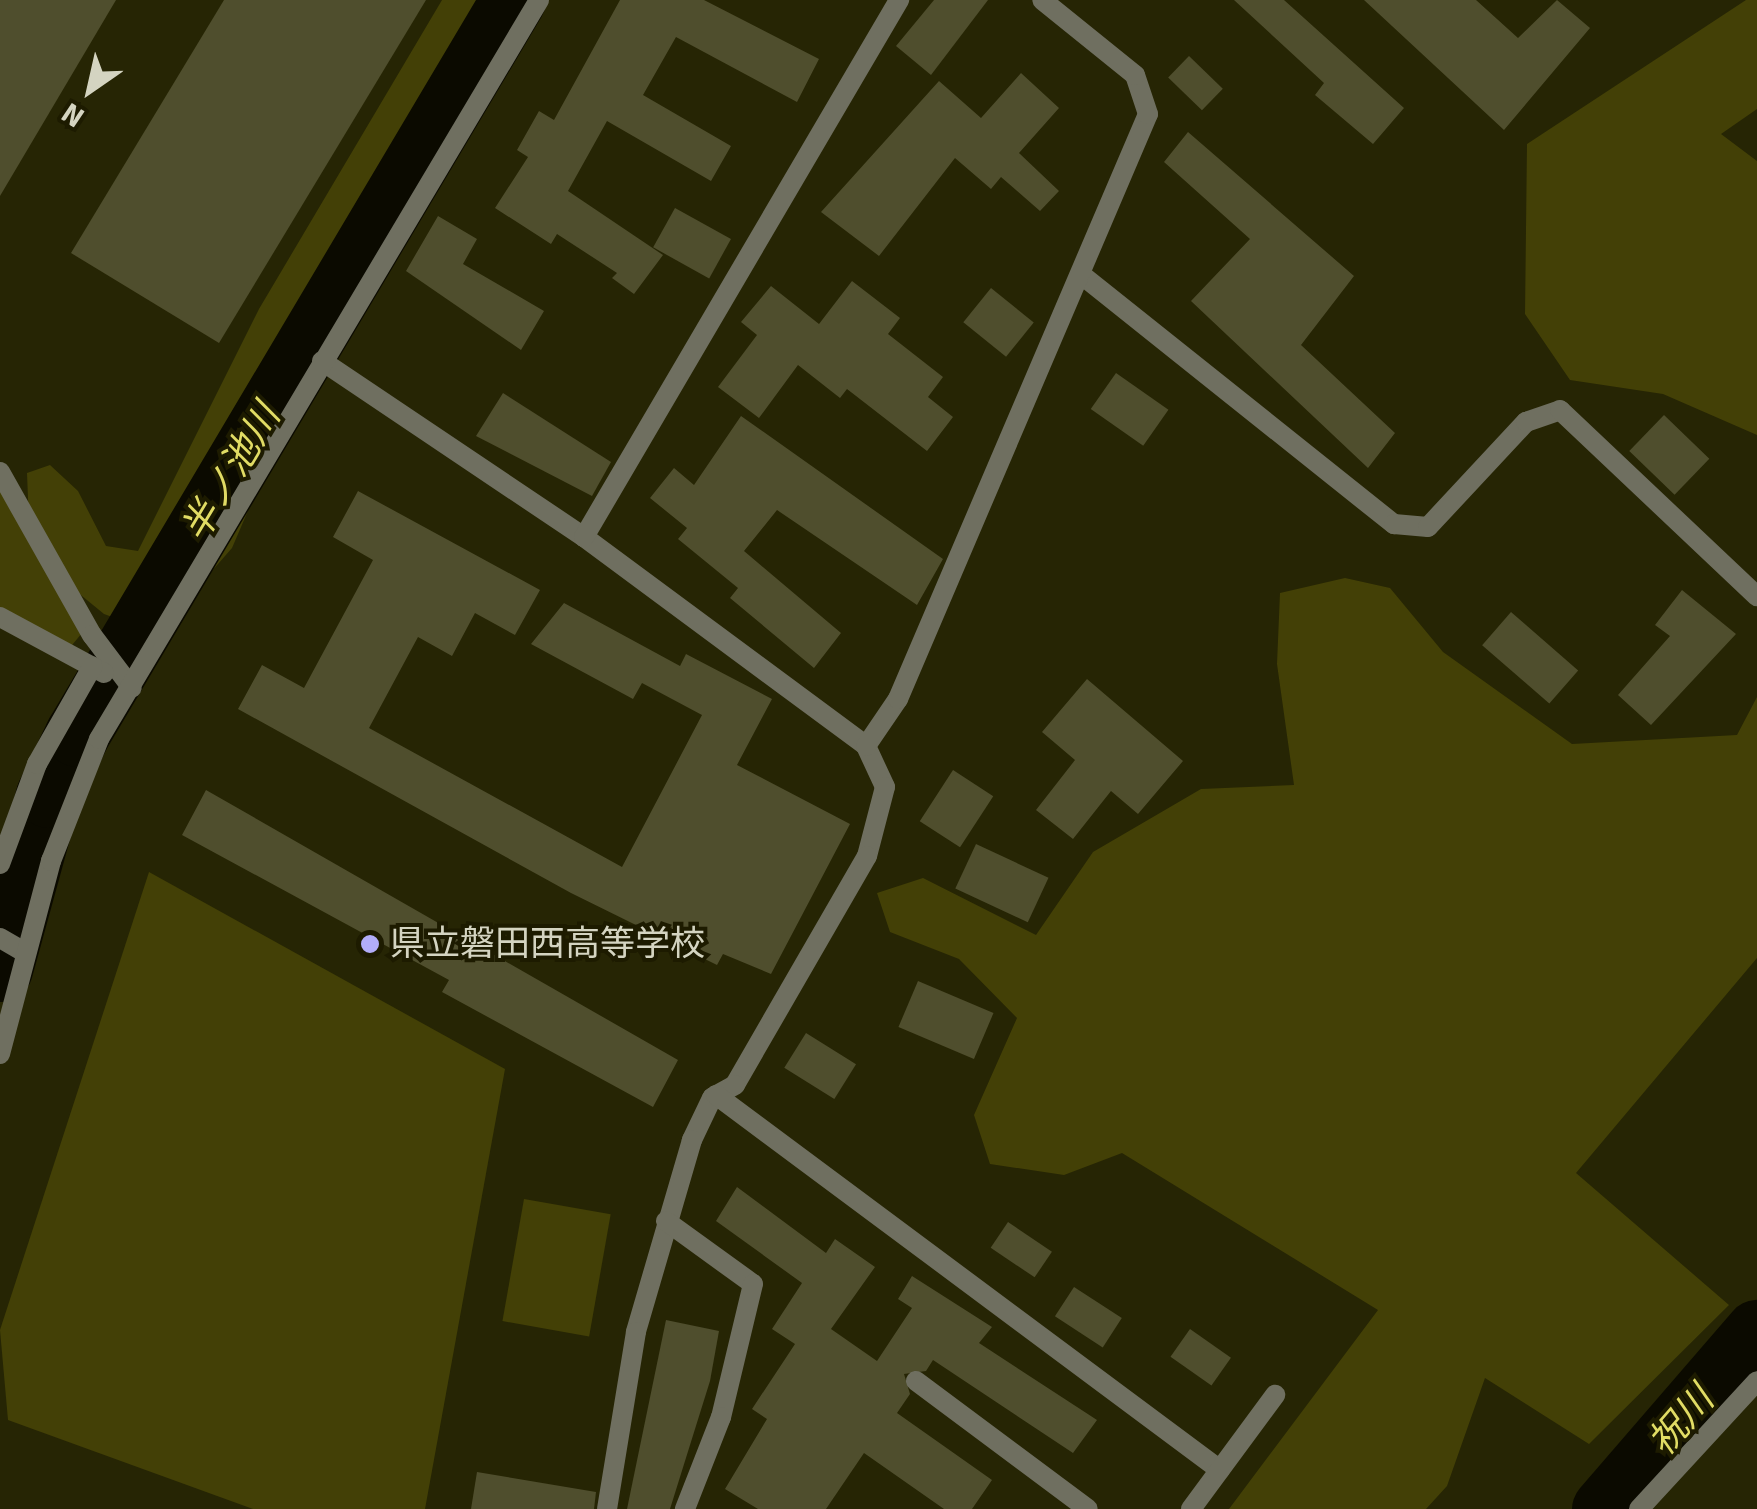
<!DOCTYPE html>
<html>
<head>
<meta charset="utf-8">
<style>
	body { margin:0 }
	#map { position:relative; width:1757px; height:1509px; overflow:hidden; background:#262504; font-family:Signika,"Noto Sans JP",sans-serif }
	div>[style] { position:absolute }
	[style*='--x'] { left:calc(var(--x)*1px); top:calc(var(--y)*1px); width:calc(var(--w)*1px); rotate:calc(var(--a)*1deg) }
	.green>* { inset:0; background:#434006; transform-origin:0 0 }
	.river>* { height:65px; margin:-32.5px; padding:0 32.5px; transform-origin:32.5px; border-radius:32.5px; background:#0b0a00 }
	.building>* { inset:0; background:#4f4e2d; transform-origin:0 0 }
	.minor>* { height:20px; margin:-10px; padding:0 10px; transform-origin:10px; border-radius:10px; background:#6f6f60 }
	.tertiary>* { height:20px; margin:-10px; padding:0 10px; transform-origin:10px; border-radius:10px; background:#6f6f60 }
	.dots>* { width:28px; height:28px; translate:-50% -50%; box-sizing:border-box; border:5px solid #1d1b00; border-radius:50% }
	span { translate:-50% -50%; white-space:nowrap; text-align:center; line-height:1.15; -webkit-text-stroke:8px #1d1b00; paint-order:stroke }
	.poi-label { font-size:35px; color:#d4d4c1 }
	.left { translate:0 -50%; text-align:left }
	.water-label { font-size:38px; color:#e1dc64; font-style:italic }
	.north { position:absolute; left:40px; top:40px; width:100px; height:100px; -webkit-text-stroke:8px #1d1b00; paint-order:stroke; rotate:214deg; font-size:28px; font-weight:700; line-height:40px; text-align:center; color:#d4d4c1 }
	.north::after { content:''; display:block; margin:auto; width:35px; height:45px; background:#d4d4c1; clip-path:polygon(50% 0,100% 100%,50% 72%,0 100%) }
</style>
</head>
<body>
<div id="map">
	<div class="green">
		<div style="clip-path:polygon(442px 0,539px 0,284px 427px,232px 548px,176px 612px,140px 627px,104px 614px,60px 578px,29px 523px,27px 473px,50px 465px,78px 491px,106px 546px,138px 551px,259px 309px)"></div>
		<div style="clip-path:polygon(1746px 0,1757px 0,1757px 109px,1721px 134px,1757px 161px,1757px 435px,1663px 394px,1570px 380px,1525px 314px,1527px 144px)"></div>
		<div style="clip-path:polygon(0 487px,82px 633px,68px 650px,0 613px)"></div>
		<div style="clip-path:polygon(1345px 578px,1390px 588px,1443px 652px,1572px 744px,1737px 735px,1757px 697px,1757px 958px,1576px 1173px,1729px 1305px,1589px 1444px,1485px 1378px,1447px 1486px,1426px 1509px,1229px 1509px,1378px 1310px,1122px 1153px,1064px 1175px,990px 1164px,974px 1115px,1017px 1018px,959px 959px,890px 932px,877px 893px,923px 878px,1036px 935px,1093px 852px,1201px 789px,1294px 785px,1277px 664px,1280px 593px)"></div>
		<div style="clip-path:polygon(149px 872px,505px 1069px,425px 1509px,253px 1509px,8px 1420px,0 1330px)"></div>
		<div style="left:524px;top:1199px;width:88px;height:124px;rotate:10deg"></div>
	</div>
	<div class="river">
		<div style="--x:0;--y:969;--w:180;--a:-74.6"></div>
		<div style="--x:48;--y:795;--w:68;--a:-64.6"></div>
		<div style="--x:77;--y:734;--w:854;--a:-59.29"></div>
		<div style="--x:1604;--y:1509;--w:234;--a:-49.2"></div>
	</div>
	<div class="building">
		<div style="clip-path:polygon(0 0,116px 0,0 196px)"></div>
		<div style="clip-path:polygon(224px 0,426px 0,219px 343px,71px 253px)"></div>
		<div style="clip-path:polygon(620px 0,704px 0,819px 59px,797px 102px,676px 37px,643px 95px,731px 146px,711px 181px,607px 121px,568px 191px,663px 255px,634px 294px,612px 278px,617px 273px,557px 234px,551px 244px,495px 208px,528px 157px,517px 150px,539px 111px,554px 120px)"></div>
		<div style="clip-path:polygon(934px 0,988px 0,931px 75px,896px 46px)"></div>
		<div style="clip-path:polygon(1234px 0,1284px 0,1404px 108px,1373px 144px,1315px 95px,1324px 83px)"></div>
		<div style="clip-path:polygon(1364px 0,1476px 0,1518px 38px,1557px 0,1590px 28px,1504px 130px)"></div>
		<div style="left:1189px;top:56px;width:47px;height:30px;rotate:44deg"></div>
		<div style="clip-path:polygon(1021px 73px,1059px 108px,1019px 153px,1059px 191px,1040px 211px,1001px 177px,991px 189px,955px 158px,879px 256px,821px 212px,939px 81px,981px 118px)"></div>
		<div style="clip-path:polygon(1188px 132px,1354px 276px,1301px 345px,1395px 433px,1368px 468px,1191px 301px,1250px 239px,1164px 162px)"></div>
		<div style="left:675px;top:208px;width:64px;height:45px;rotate:29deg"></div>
		<div style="clip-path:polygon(438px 216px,477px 239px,463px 264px,544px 311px,521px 350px,406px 271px)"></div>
		<div style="clip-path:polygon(852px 281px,900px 318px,888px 334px,943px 377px,928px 397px,953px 417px,927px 451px,847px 389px,840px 398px,798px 365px,759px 418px,718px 387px,757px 335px,741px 322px,771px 286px,819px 324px)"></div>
		<div style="left:991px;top:288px;width:55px;height:44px;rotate:39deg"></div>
		<div style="left:1116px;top:373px;width:64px;height:44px;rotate:35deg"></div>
		<div style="clip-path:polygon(503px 393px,611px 462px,592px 496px,476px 436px)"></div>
		<div style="left:1664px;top:415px;width:63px;height:50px;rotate:44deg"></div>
		<div style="clip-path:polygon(741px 416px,943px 559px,917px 605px,777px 510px,744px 551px,841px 633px,814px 668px,730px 598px,738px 588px,678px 539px,687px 528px,650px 498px,674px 468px,694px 485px)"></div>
		<div style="clip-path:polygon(358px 491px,540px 590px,515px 635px,475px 613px,452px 656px,418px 637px,369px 728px,622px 867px,702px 715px,642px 683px,633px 699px,531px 644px,564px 603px,680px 666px,686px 654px,772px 699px,737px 765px,850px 824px,771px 974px,723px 954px,717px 965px,571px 893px,238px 709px,262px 665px,304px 688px,373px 560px,333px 537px)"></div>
		<div style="clip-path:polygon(1682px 590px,1736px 634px,1651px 725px,1618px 695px,1670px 636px,1655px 625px)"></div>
		<div style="left:1511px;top:612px;width:89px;height:44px;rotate:41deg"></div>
		<div style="clip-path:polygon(1087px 679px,1183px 761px,1138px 814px,1111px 791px,1073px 839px,1036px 810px,1075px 760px,1042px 732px)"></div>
		<div style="left:953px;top:770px;width:48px;height:61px;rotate:33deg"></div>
		<div style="clip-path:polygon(206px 790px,678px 1060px,653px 1107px,442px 992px,449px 980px,182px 835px)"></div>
		<div style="left:976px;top:844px;width:80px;height:49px;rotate:25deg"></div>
		<div style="left:918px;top:981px;width:82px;height:50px;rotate:23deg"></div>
		<div style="left:806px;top:1033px;width:59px;height:41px;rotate:32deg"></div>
		<div style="clip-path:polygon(737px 1187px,826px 1253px,835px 1239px,875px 1267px,831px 1329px,877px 1361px,912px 1308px,898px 1299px,912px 1276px,992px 1327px,979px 1343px,1097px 1420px,1073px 1453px,933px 1360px,926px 1371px,904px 1374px,910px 1394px,897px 1413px,992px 1480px,972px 1509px,944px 1509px,864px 1453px,826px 1509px,758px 1509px,725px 1489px,767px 1419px,752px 1409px,795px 1344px,772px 1329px,802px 1283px,716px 1221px)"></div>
		<div style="left:1008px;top:1222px;width:53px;height:31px;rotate:34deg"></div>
		<div style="left:1074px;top:1287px;width:57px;height:35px;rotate:33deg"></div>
		<div style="clip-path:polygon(666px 1320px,719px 1331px,710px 1381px,670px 1509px,627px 1509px)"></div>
		<div style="left:1190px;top:1329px;width:50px;height:34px;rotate:35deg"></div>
		<div style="clip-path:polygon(477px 1472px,596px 1492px,594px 1509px,471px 1509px)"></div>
	</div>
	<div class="minor">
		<div style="--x:1083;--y:276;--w:398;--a:38.6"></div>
		<div style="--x:1394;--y:524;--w:34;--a:5"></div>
		<div style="--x:1428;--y:527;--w:144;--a:-47"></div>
		<div style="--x:1526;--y:422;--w:36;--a:-19"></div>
		<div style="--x:1560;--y:410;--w:271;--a:43.4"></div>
		<div style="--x:322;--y:361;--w:316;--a:33.9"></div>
		<div style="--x:584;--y:537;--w:351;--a:36.5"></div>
		<div style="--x:866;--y:746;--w:45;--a:65.1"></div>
		<div style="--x:885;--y:787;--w:71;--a:104.6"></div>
		<div style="--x:867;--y:856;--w:264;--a:120"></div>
		<div style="--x:735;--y:1085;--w:26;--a:151"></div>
		<div style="--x:712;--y:1098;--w:47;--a:115.5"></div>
		<div style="--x:692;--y:1140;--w:200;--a:106.3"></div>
		<div style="--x:636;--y:1332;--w:179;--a:99.3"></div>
		<div style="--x:0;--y:472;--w:187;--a:60.6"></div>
		<div style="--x:92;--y:635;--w:66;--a:53"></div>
		<div style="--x:584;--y:537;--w:623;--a:-59.6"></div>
		<div style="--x:0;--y:617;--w:118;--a:28.3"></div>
		<div style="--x:866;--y:746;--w:57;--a:-55.8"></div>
		<div style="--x:898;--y:699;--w:636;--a:-66.86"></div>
		<div style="--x:1148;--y:114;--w:41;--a:-108.4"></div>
		<div style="--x:1135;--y:75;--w:119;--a:-141.1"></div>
		<div style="--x:0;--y:864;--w:107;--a:-69.7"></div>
		<div style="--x:37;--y:764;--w:112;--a:-60.4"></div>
		<div style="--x:0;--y:938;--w:30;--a:30"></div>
		<div style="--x:716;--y:1095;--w:628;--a:36.65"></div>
		<div style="--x:666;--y:1221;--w:107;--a:35.9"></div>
		<div style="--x:753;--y:1284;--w:137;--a:103.5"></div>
		<div style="--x:721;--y:1417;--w:99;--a:111.4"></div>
		<div style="--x:916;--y:1381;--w:214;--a:36.7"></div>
		<div style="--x:1191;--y:1509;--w:142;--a:-53.6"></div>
		<div style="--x:1639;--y:1509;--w:174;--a:-47.3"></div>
	</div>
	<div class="tertiary">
		<div style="--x:0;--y:1054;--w:200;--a:-75.2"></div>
		<div style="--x:51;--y:861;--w:131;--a:-68.5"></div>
		<div style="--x:99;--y:739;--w:860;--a:-59.23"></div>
	</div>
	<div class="dots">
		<div style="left:370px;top:944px;background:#b2adf9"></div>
	</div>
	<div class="poi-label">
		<span class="left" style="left:390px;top:944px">県立磐田西高等学校</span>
	</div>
	<div class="water-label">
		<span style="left:231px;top:473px;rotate:-59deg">半ノ池川</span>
		<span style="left:1681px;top:1421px;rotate:-49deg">祝川</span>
	</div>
	<div class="north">N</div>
</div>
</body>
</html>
